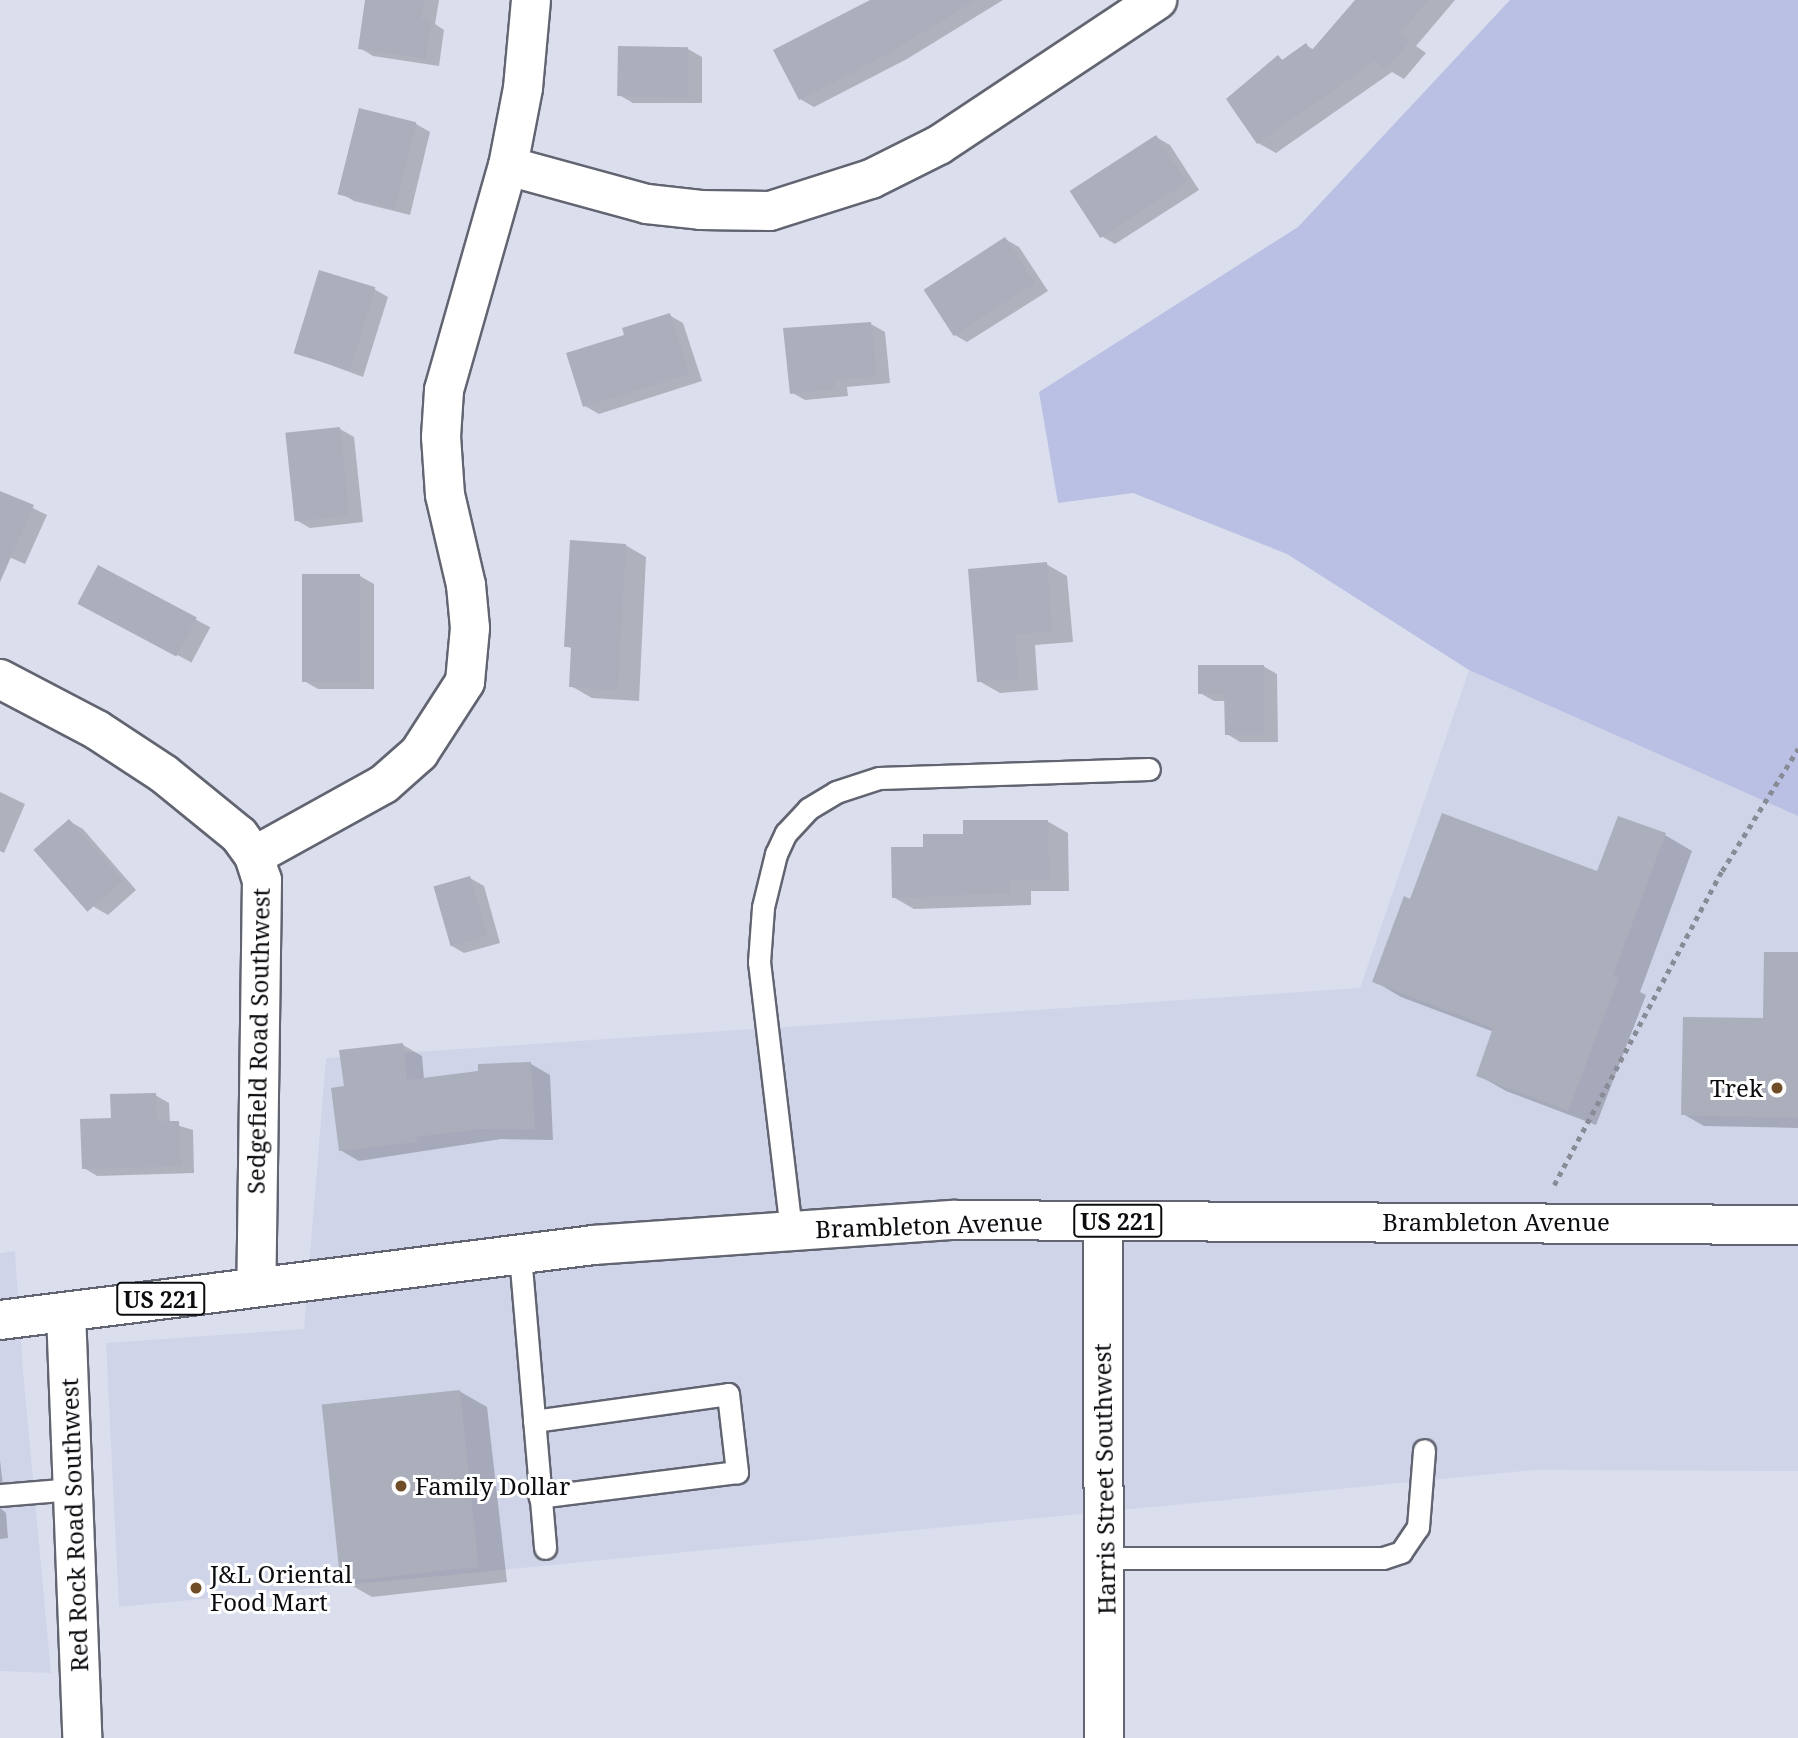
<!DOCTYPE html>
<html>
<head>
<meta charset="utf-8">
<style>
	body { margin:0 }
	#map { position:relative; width:1798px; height:1738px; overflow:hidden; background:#dbdfed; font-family:"Noto Serif",serif }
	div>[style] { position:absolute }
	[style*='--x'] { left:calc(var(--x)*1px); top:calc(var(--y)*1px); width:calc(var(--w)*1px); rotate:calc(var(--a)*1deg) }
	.built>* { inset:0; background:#cfd4e9 }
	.green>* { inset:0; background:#b9c0e3 }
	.shadow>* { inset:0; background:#0003; transform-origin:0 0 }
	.building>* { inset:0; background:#abaebb; transform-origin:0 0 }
	.path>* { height:4.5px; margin-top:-2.25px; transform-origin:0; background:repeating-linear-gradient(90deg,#898c96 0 5px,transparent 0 10px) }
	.roads { filter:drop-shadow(2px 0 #626571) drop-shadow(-2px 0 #626571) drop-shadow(0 2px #626571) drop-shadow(0 -2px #626571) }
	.lane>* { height:21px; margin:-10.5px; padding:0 10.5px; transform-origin:10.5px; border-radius:10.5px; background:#fff }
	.street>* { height:38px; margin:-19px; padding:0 19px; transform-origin:19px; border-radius:19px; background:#fff }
	.primary>* { height:38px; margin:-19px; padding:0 19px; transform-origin:19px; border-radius:19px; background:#fff }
	.dots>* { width:19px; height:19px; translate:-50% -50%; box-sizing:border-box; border:4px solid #fff; border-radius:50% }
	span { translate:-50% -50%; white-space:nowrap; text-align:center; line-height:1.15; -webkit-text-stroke:6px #fff; paint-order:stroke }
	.shield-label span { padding:2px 5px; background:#fff; border:2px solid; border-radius:5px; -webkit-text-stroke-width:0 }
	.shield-label { font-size:23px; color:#0b0c10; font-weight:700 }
	.street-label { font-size:24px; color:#0b0c10 }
	.poi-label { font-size:24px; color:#0b0c10 }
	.right { translate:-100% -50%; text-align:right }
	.left { translate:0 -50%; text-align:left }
</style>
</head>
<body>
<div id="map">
	<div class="built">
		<div style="clip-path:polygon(1469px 670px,1798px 816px,1798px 1471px,1535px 1470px,119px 1607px,106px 1343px,304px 1329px,326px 1058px,1360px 988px)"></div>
		<div style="clip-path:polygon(15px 1251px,23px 1371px,51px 1673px,0 1671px,0 1253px)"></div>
	</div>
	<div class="green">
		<div style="clip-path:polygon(1510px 0,1798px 0,1798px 816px,1469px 670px,1287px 554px,1133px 493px,1058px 503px,1039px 392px,1298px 227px)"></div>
	</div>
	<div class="shadow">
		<div style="clip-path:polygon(366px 0,439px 0,435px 24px,444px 30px,439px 66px,373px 56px,360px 48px)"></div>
		<div style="clip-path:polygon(874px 0,1003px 0,907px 59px,814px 107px,800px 99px)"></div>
		<div style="clip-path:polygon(1357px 0,1455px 0,1416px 46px,1426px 53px,1404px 79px,1392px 72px,1276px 153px,1258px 143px,1278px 57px,1284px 61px,1306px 45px,1314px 50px)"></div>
		<div style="clip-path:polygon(688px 49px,702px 57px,702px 103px,633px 103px,619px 95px)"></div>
		<div style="clip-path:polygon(360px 110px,416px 124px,430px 132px,410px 215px,354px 201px,340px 193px)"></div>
		<div style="clip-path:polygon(1156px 137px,1170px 145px,1199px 190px,1115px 244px,1101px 236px)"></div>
		<div style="clip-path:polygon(1005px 239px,1019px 247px,1048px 291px,967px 342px,953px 334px)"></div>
		<div style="clip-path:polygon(374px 289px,388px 297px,363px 377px,295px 352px)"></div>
		<div style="clip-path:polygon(669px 315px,683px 323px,702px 381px,599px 414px,585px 406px,626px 337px)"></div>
		<div style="clip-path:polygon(871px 324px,885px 332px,890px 383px,847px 387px,848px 396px,805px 400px,791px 392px)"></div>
		<div style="clip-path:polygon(340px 429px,354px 437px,363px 522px,310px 528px,296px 520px)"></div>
		<div style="clip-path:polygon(0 492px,47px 515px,25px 564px,0 553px)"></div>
		<div style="clip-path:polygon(625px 545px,646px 557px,639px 701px,592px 698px,571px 686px,573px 649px,566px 646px)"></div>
		<div style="clip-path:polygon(1046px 564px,1067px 576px,1073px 642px,1035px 645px,1038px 690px,1000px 693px,979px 681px)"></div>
		<div style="left:99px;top:568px;width:126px;height:40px;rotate:28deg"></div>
		<div style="clip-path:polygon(360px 576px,374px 584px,374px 689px,318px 689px,304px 681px)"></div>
		<div style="clip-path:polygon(1263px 666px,1277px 674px,1278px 742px,1240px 742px,1227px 734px,1226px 701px,1214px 701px,1200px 693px)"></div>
		<div style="clip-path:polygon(0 792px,25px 804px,4px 853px,0 851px)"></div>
		<div style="clip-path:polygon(69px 821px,83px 829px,136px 890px,108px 915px,94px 907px)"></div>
		<div style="clip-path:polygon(1047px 821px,1068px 833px,1069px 891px,1031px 891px,1031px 905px,914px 909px,893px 897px,965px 836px)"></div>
		<div style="clip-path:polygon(1665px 835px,1692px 851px,1640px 992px,1646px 995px,1596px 1125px,1506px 1091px,1478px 1075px,1494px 1032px,1401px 997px,1374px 981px,1411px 901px,1598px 874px)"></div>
		<div style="clip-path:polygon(470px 878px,484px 886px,500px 943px,464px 953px,450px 945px)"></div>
		<div style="clip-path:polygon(1798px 954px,1798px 1128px,1704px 1126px,1683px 1114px,1765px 1020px)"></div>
		<div style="clip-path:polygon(403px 1045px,422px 1056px,424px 1079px,531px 1064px,550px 1075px,553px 1140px,501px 1139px,359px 1161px,340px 1150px,346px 1088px)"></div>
		<div style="clip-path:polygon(155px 1095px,169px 1103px,170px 1123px,193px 1130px,194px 1173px,97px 1176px,84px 1168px,113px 1120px)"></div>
		<div style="clip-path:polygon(459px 1391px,487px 1407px,507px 1582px,372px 1597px,344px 1581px)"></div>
		<div style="clip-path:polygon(0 1460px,3px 1486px,0 1488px)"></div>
		<div style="clip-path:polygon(0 1508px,6px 1513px,8px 1538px,0 1539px)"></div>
	</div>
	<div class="building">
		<div style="clip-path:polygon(365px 0,424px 0,421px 19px,431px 20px,426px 59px,358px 49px)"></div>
		<div style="clip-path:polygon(870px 0,976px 0,880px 58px,799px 100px,773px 50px)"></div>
		<div style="clip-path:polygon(1355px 0,1428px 0,1400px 34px,1409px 42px,1385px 70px,1375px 61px,1257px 144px,1226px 99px,1278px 55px,1282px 60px,1306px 43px,1311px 51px)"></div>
		<div style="left:618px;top:46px;width:70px;height:50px;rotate:1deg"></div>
		<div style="left:359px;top:108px;width:59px;height:89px;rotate:14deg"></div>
		<div style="left:1156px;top:135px;width:56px;height:103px;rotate:57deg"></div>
		<div style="left:1005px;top:237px;width:55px;height:97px;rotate:57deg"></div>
		<div style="left:319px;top:270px;width:59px;height:87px;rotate:17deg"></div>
		<div style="clip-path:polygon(670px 313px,689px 374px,583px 407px,566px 353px,624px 335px,622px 328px)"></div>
		<div style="clip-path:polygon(871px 322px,877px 376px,834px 380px,835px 389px,790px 394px,783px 328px)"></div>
		<div style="left:340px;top:427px;width:89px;height:55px;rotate:84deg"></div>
		<div style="clip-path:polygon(0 491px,34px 505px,0 582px)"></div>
		<div style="clip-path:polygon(570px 540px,626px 544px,618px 690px,569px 687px,571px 647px,564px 647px)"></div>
		<div style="clip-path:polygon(1047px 562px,1052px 631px,1015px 634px,1018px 679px,977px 682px,968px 569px)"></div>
		<div style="left:98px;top:565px;width:112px;height:44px;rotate:28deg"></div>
		<div style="left:302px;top:574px;width:58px;height:108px"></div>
		<div style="clip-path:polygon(1198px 665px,1264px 665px,1264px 735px,1225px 735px,1224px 694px,1198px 694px)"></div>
		<div style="clip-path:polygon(1442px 813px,1597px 871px,1618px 816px,1666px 833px,1613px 975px,1619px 977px,1568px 1111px,1476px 1076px,1493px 1028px,1372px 982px,1404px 896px,1410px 899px)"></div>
		<div style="left:69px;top:819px;width:82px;height:47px;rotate:49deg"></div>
		<div style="clip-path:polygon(963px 820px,1048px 820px,1049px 880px,1010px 880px,1010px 893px,892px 898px,891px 847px,923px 847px,923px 834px,963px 834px)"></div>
		<div style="left:470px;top:876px;width:62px;height:38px;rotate:74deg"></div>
		<div style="clip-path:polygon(1764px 952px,1798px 952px,1798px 1118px,1681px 1115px,1683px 1017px,1763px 1018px)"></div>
		<div style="clip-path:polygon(403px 1043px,407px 1080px,478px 1071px,478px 1064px,531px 1062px,535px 1130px,481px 1129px,416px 1137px,417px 1142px,339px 1151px,331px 1088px,344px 1086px,339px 1050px)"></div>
		<div style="clip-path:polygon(156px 1093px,157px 1121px,179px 1121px,181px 1166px,82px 1169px,80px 1119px,111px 1118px,110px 1094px)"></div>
		<div style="left:460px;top:1390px;width:178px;height:139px;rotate:84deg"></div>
	</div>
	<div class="path">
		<div style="--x:1554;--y:1185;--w:356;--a:-61.9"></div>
		<div style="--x:1722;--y:871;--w:144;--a:-58.1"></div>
	</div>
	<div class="roads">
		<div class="lane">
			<div style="--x:791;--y:1230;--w:270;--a:-96.8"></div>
			<div style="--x:759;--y:962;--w:55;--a:-85.8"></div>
			<div style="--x:763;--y:907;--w:55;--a:-76.2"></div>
			<div style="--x:776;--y:854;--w:23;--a:-65"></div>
			<div style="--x:786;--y:833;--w:33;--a:-47"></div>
			<div style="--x:808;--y:809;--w:33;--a:-31"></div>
			<div style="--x:836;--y:792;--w:45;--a:-18"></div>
			<div style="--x:879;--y:778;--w:270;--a:-1.9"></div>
			<div style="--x:520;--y:1255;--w:294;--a:85.1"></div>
			<div style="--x:534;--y:1421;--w:196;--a:-7.9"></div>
			<div style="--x:728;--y:1394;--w:79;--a:83.4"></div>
			<div style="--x:737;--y:1472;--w:199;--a:172.8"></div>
			<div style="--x:0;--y:1495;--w:71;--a:-4.8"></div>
			<div style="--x:1107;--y:1558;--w:276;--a:0"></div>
			<div style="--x:1383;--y:1558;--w:19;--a:-18"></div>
			<div style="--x:1401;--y:1552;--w:30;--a:-56"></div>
			<div style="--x:1418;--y:1527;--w:77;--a:-85.5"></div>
		</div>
		<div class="street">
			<div style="--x:508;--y:166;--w:144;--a:15.3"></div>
			<div style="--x:647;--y:204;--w:54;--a:6.3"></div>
			<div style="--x:701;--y:210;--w:69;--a:0.8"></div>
			<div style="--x:770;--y:211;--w:106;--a:-17.6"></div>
			<div style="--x:871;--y:179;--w:76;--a:-26.6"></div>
			<div style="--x:939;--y:145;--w:262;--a:-33.6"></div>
			<div style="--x:0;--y:679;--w:110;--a:27.7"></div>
			<div style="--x:97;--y:730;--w:80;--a:33.3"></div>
			<div style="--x:164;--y:774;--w:97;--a:39.1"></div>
			<div style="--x:239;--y:835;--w:26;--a:54"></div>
			<div style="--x:254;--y:856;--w:25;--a:72"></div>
			<div style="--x:262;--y:880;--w:406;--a:90.8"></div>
			<div style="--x:254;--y:856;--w:149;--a:-29"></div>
			<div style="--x:384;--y:784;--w:47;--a:-41.5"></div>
			<div style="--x:419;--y:753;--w:85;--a:-57.1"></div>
			<div style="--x:465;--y:682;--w:54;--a:-84.7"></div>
			<div style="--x:470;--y:628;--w:43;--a:-95.3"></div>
			<div style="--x:466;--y:585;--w:92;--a:-103.1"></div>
			<div style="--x:445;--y:495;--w:58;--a:-93.9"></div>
			<div style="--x:441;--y:437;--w:47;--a:-86.3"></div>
			<div style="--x:444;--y:390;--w:233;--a:-74.1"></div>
			<div style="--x:508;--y:166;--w:79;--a:-79.1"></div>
			<div style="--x:523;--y:88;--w:88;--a:-84.8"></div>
			<div style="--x:1103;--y:1221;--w:517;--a:89.89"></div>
			<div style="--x:66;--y:1312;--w:426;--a:87.8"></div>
		</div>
		<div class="primary">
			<div style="--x:0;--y:1320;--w:599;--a:-7.2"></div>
			<div style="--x:594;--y:1245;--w:360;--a:-4"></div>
			<div style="--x:953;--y:1220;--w:845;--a:0.34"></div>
		</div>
	</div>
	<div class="dots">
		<div style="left:1777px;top:1088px;background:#714d27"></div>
		<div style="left:401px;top:1486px;background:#714d27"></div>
		<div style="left:196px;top:1588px;background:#714d27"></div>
	</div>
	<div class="shield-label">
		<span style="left:1118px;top:1221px">US 221</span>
		<span style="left:161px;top:1299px">US 221</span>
	</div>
	<div class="street-label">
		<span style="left:258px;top:1041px;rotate:-89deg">Sedgefield Road Southwest</span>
		<span style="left:1496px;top:1222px">Brambleton Avenue</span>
		<span style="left:929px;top:1225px;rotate:-2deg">Brambleton Avenue</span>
		<span style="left:1104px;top:1479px;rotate:-91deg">Harris Street Southwest</span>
		<span style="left:74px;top:1525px;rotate:-92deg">Red Rock Road Southwest</span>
	</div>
	<div class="poi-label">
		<span class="right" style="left:1763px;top:1088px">Trek</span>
		<span class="left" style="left:415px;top:1486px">Family Dollar</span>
		<span class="left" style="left:210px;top:1588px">J&amp;L Oriental<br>Food Mart</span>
	</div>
</div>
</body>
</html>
